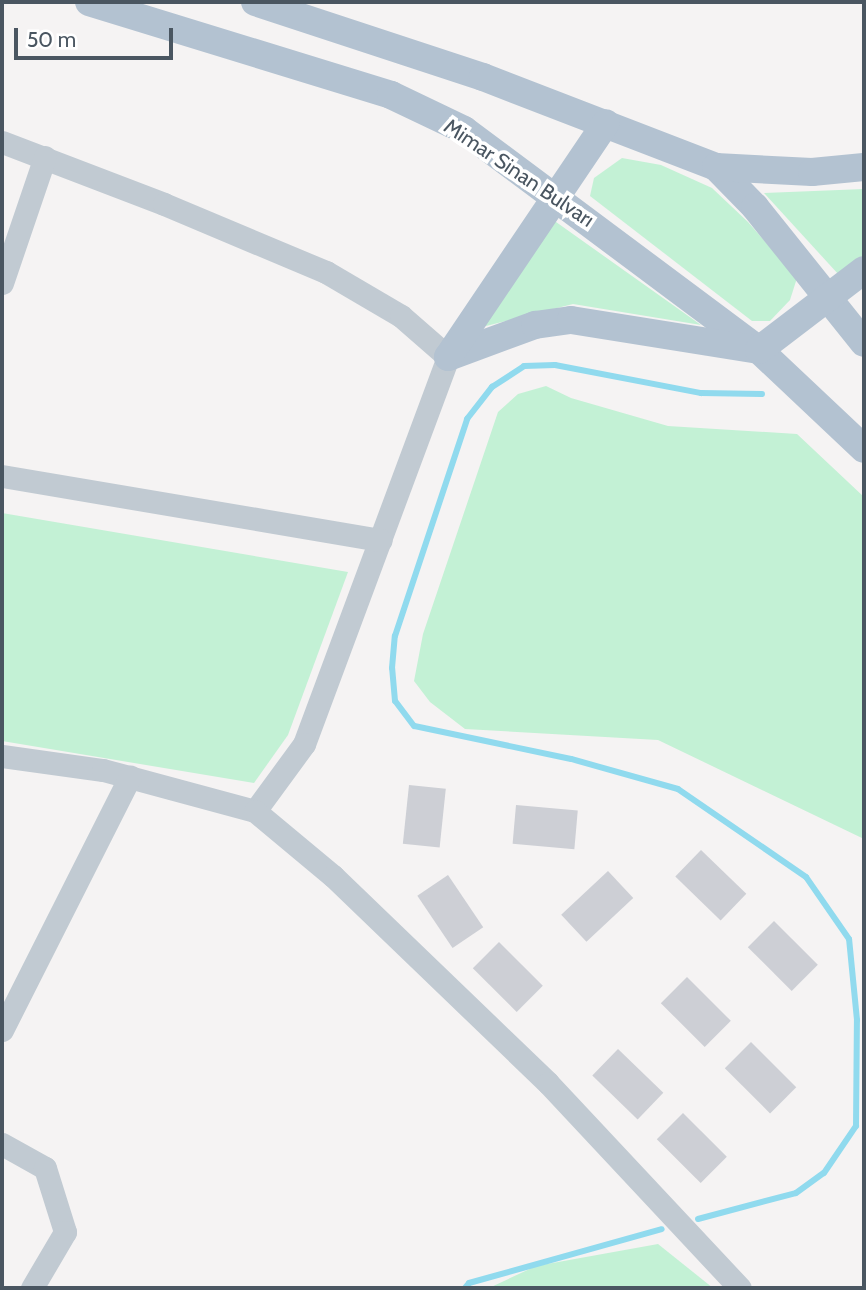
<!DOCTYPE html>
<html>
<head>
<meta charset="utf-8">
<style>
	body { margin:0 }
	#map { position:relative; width:866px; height:1290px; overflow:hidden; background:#f5f3f3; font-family:Cabin,sans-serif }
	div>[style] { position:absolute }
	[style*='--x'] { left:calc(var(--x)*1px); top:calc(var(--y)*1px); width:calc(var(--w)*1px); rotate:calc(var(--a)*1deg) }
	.green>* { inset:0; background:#c3f1d5 }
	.stream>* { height:6px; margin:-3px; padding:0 3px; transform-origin:3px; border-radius:3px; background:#90daee }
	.building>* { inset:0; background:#cdcfd5; transform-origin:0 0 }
	.minor>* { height:23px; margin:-11.5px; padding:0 11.5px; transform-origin:11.5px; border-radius:11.5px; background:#c1cad2 }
	.major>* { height:28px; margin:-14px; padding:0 14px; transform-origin:14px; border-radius:14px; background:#b3c2d1 }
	span { translate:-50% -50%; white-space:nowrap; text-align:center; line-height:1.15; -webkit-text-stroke:7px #fff; paint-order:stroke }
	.street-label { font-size:21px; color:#4a5661 }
	.frame { position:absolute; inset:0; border:4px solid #4a5661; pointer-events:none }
	.scale { position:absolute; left:14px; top:28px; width:159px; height:32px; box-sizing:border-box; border:4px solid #4a5661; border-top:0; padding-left:9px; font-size:21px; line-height:24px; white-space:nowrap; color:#4a5661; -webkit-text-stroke:5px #fff; paint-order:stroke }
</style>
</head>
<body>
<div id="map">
	<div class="green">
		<div style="clip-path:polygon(622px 158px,661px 165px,712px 188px,748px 222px,797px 278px,790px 300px,770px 321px,752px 321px,590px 196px,594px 178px)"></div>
		<div style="clip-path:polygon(864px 189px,864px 256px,839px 275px,764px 193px)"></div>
		<div style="clip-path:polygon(549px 217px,701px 325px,573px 304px,478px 328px)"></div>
		<div style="clip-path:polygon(546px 386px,571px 398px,668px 426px,797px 434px,864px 497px,864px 839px,658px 740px,465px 729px,430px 702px,414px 681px,423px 634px,498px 412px,518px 394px)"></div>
		<div style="clip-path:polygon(2px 513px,348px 572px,288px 735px,254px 783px,2px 741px)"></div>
		<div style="clip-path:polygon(658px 1244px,713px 1288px,489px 1288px,536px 1266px)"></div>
	</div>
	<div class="stream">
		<div style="--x:698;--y:1219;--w:101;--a:-14.9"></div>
		<div style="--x:796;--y:1193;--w:34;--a:-36"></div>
		<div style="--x:824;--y:1173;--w:57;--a:-55.8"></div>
		<div style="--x:856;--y:1126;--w:106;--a:-89.5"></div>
		<div style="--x:857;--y:1020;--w:81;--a:-95.6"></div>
		<div style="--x:849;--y:939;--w:75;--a:-124.7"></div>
		<div style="--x:806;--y:877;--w:155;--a:-145.5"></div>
		<div style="--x:678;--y:789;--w:111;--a:-164.3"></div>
		<div style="--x:571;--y:759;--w:160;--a:-168.1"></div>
		<div style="--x:414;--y:726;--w:31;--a:-127"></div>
		<div style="--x:395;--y:701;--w:33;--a:-95"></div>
		<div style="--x:392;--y:668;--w:32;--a:-85"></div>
		<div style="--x:395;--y:636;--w:229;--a:-71.6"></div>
		<div style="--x:467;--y:419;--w:41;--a:-52"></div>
		<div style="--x:492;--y:387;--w:38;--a:-33"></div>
		<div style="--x:524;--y:366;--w:31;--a:-2"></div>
		<div style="--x:555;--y:365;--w:149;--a:10.9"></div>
		<div style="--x:701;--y:393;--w:61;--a:0.9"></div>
		<div style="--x:465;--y:1288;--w:6;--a:-51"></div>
		<div style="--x:469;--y:1283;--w:200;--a:-15.6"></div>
	</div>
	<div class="building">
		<div style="left:409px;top:785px;width:37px;height:59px;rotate:6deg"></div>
		<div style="left:516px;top:805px;width:62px;height:39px;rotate:5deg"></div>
		<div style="left:701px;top:850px;width:63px;height:37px;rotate:44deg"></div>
		<div style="left:608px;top:871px;width:37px;height:64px;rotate:47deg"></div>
		<div style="left:448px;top:875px;width:63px;height:37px;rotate:56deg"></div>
		<div style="left:774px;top:921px;width:62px;height:37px;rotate:45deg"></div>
		<div style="left:499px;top:942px;width:62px;height:37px;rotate:45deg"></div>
		<div style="left:687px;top:977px;width:62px;height:37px;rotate:45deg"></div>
		<div style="left:751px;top:1042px;width:64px;height:37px;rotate:45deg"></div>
		<div style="left:618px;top:1049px;width:63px;height:37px;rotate:44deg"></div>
		<div style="left:683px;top:1113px;width:62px;height:37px;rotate:45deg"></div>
	</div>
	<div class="minor">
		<div style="--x:2;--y:142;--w:173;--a:20.9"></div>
		<div style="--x:164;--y:204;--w:176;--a:22.8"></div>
		<div style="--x:326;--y:272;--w:87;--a:30.4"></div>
		<div style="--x:401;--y:316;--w:62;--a:41.1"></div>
		<div style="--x:448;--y:357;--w:413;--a:110.4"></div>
		<div style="--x:304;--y:744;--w:83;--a:126.2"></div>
		<div style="--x:2;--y:283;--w:133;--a:-71.2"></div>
		<div style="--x:2;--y:476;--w:384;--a:9.6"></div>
		<div style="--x:2;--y:756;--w:102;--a:7.9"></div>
		<div style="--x:103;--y:770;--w:157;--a:15.1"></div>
		<div style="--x:255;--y:811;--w:102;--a:39.8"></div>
		<div style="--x:333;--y:876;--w:298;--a:43.9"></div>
		<div style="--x:548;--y:1083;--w:281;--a:46.9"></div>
		<div style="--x:2;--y:1030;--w:284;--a:-63.2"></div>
		<div style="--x:2;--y:1144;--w:49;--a:29.2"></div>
		<div style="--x:45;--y:1168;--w:67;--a:72.6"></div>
		<div style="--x:65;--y:1232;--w:65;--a:120.5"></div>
	</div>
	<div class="major">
		<div style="--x:89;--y:2;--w:316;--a:17.1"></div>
		<div style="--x:391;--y:95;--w:81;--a:25.6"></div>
		<div style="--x:464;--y:130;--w:368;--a:36.7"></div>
		<div style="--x:759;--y:350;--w:144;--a:43.3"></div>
		<div style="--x:255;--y:2;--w:240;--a:18.2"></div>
		<div style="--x:483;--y:77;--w:250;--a:21.1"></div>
		<div style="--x:716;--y:167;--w:56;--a:45.7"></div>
		<div style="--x:755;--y:207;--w:174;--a:51.3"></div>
		<div style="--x:716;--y:167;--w:96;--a:3"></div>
		<div style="--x:812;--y:172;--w:52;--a:-5.5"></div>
		<div style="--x:448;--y:357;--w:93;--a:-20.2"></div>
		<div style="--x:535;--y:325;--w:36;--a:-8"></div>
		<div style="--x:571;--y:320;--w:190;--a:9.1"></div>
		<div style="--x:759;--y:350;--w:132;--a:-37.3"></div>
		<div style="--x:448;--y:357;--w:282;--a:-56"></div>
	</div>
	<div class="street-label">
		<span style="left:519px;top:173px;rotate:34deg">Mimar Sinan Bulvarı</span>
	</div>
	<div class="frame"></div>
	<div class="scale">50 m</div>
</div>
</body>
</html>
